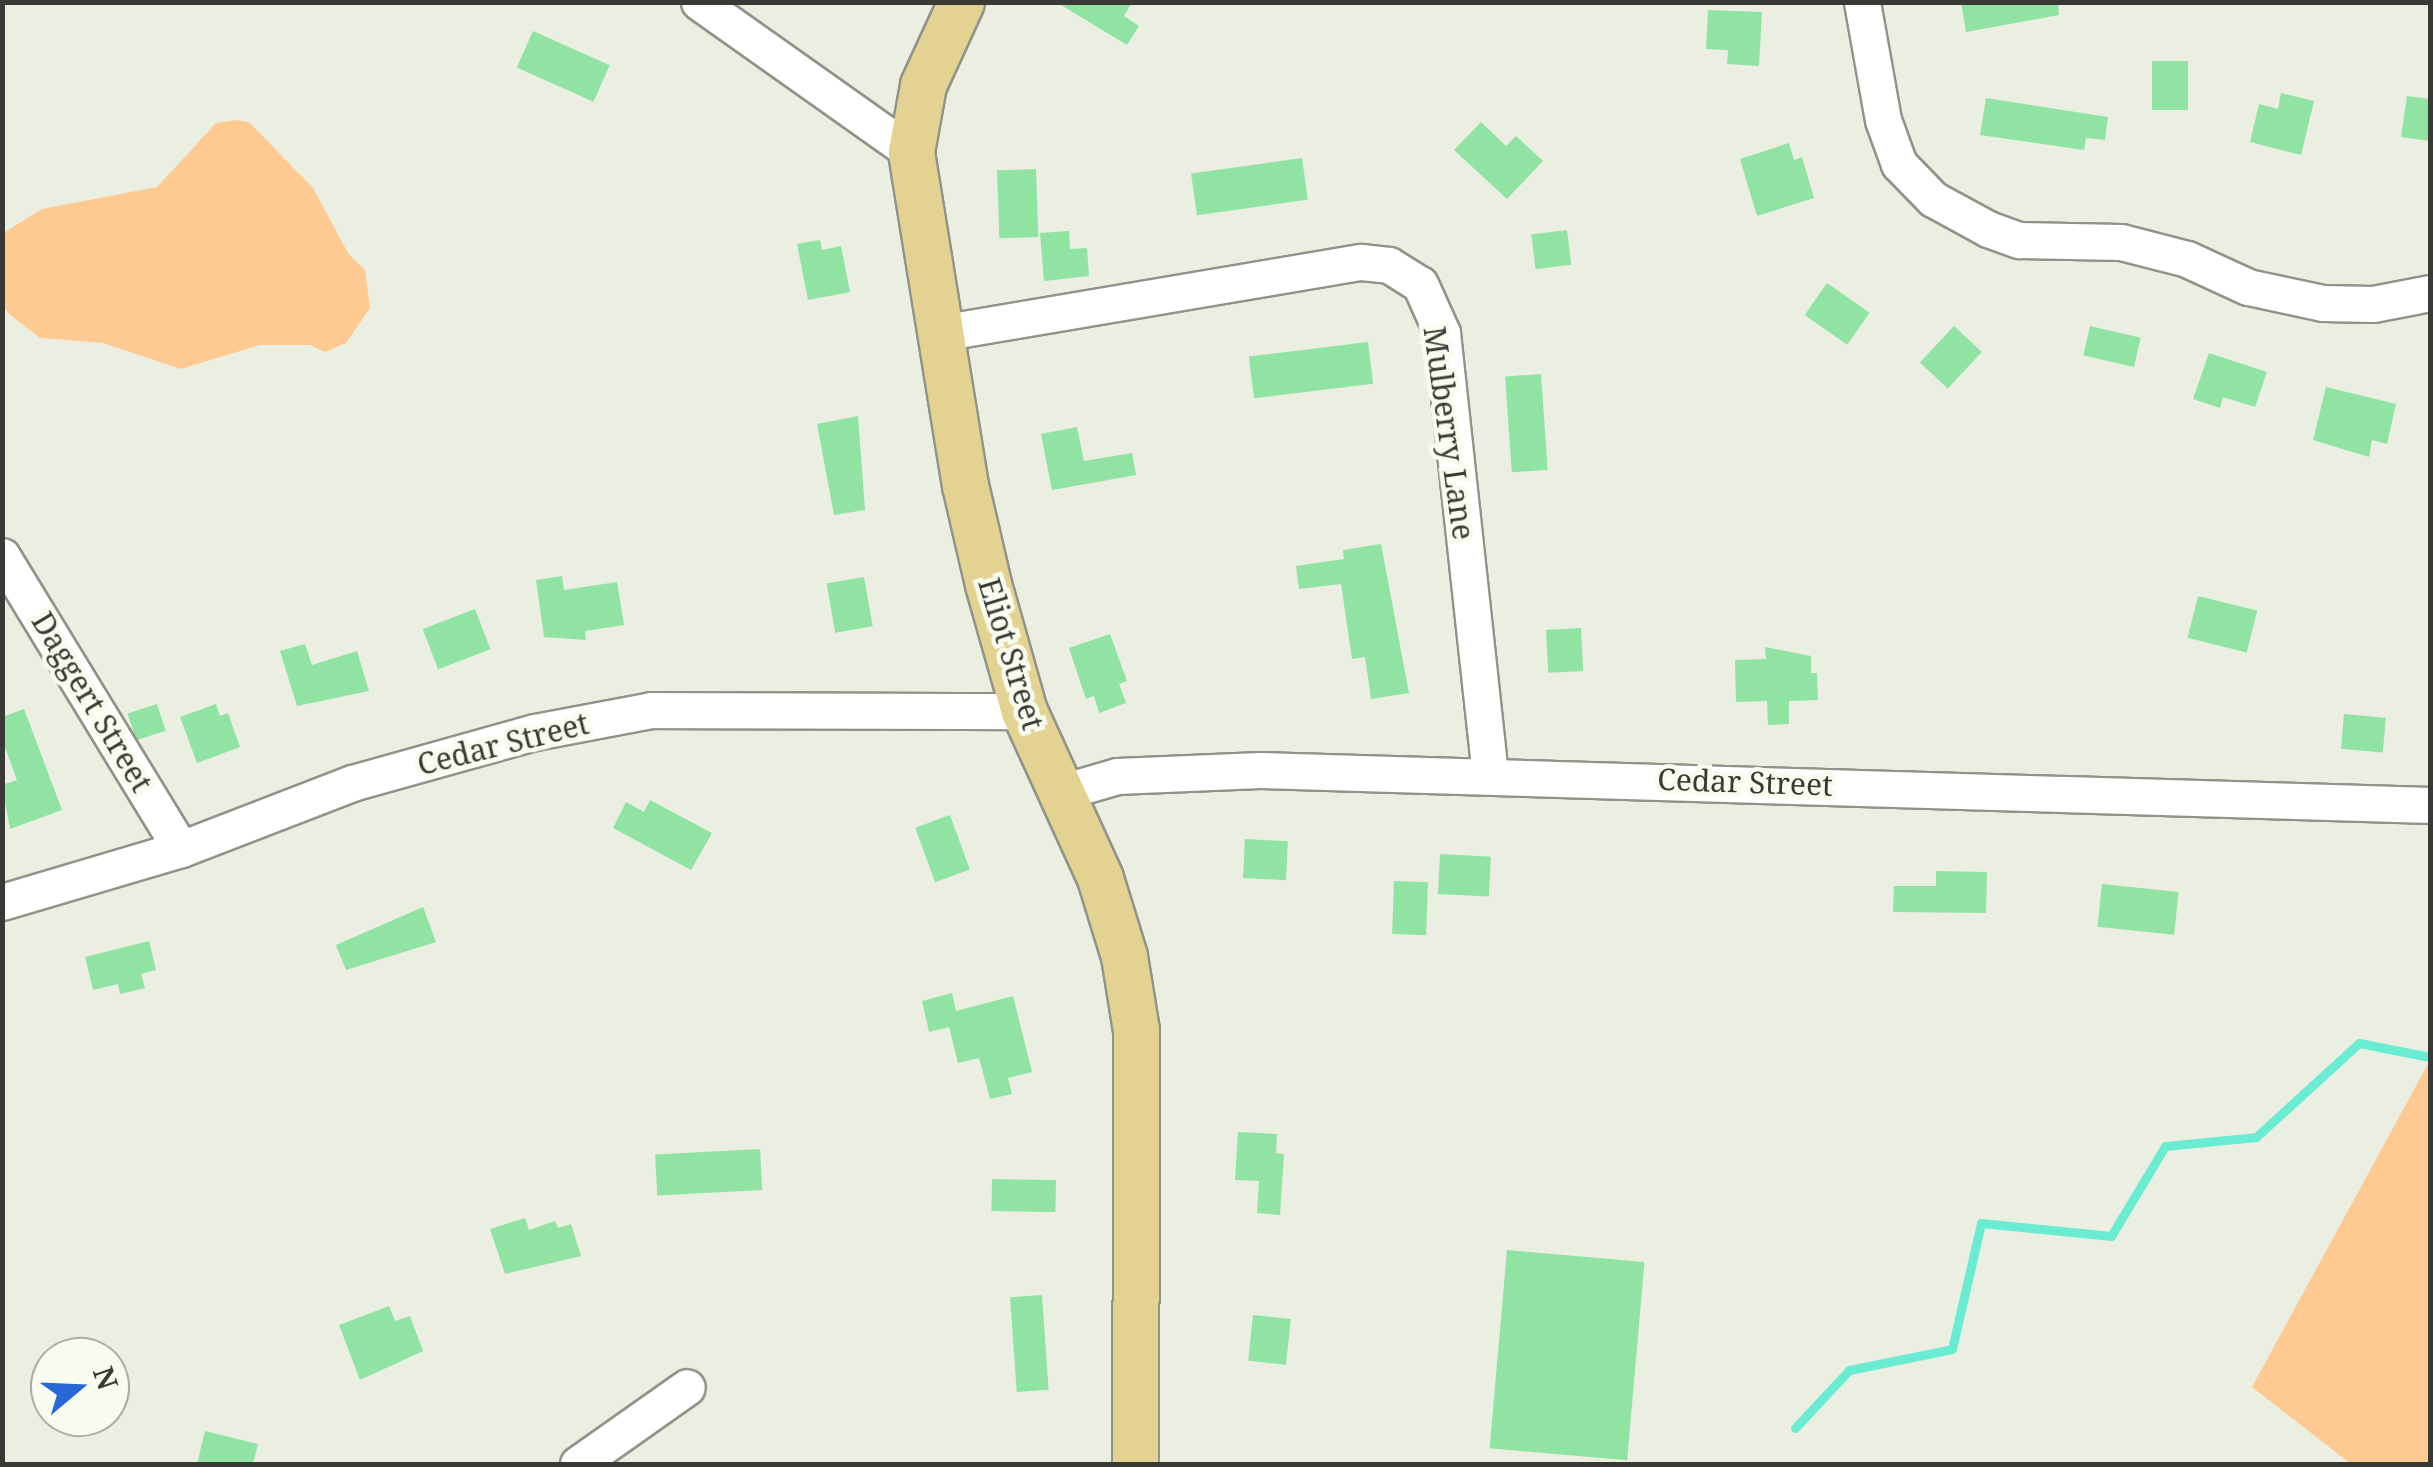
<!DOCTYPE html>
<html>
<head>
<meta charset="utf-8">
<style>
	body { margin:0 }
	#map { position:relative; width:2433px; height:1467px; overflow:hidden; background:#eaefe2; font-family:"Noto Serif",serif }
	div>[style] { position:absolute }
	[style*='--x'] { left:calc(var(--x)*1px); top:calc(var(--y)*1px); width:calc(var(--w)*1px); rotate:calc(var(--a)*1deg) }
	.green>* { inset:0; background:#ffca92 }
	.stream>* { height:9px; margin:-4.5px; padding:0 4.5px; transform-origin:4.5px; border-radius:4.5px; background:#6aecd2 }
	.building>* { inset:0; background:#90e3a2; transform-origin:0 0 }
	.roads { filter:drop-shadow(2px 0 #909488) drop-shadow(-2px 0 #909488) drop-shadow(0 2px #909488) drop-shadow(0 -2px #909488) }
	.minor>* { height:35px; margin:-17.5px; padding:0 17.5px; transform-origin:17.5px; border-radius:17.5px; background:#fff }
	.major>* { height:45px; margin:-22.5px; padding:0 22.5px; transform-origin:22.5px; border-radius:22.5px; background:#e3d292 }
	span { translate:-50% -50%; white-space:nowrap; text-align:center; line-height:1.15; -webkit-text-stroke:9px #f7fcef; paint-order:stroke }
	.street-label { font-size:30px; color:#393a35 }
	.frame { position:absolute; inset:0; border:5px solid #393a35; pointer-events:none }
	.north { position:absolute; left:30px; top:1337px; width:100px; height:100px; box-sizing:border-box; background:#f7fcef; border:2px solid #abaea5; border-radius:50%; rotate:71deg; font-size:28px; font-weight:700; line-height:40px; text-align:center; color:#393a35 }
	.north::after { content:''; display:block; margin:auto; width:35px; height:45px; background:#2867d4; clip-path:polygon(50% 0,100% 100%,50% 72%,0 100%) }
</style>
</head>
<body>
<div id="map">
	<div class="green">
		<div style="clip-path:polygon(236px 120px,249px 122px,313px 188px,348px 253px,365px 270px,370px 308px,346px 343px,325px 352px,310px 345px,260px 345px,181px 369px,103px 343px,40px 338px,9px 314px,3px 305px,3px 233px,42px 209px,157px 187px,216px 123px)"></div>
		<div style="clip-path:polygon(2430px 1060px,2430px 1464px,2351px 1464px,2252px 1387px)"></div>
	</div>
	<div class="stream">
		<div style="--x:1795;--y:1428;--w:79;--a:-47"></div>
		<div style="--x:1849;--y:1370;--w:105;--a:-11.5"></div>
		<div style="--x:1952;--y:1349;--w:129;--a:-77"></div>
		<div style="--x:1981;--y:1223;--w:131;--a:5.7"></div>
		<div style="--x:2111;--y:1236;--w:105;--a:-59"></div>
		<div style="--x:2165;--y:1146;--w:91;--a:-5.6"></div>
		<div style="--x:2256;--y:1137;--w:139;--a:-42.4"></div>
		<div style="--x:2359;--y:1043;--w:72;--a:11.2"></div>
	</div>
	<div class="building">
		<div style="clip-path:polygon(1056px 2px,1132px 2px,1124px 16px,1139px 26px,1127px 45px)"></div>
		<div style="clip-path:polygon(1961px 2px,2058px 2px,2059px 15px,1966px 32px)"></div>
		<div style="clip-path:polygon(1708px 10px,1762px 12px,1759px 66px,1727px 64px,1728px 50px,1706px 49px)"></div>
		<div style="left:533px;top:31px;width:84px;height:40px;rotate:24deg"></div>
		<div style="left:2152px;top:61px;width:36px;height:49px"></div>
		<div style="clip-path:polygon(2281px 93px,2314px 101px,2301px 155px,2250px 142px,2259px 104px,2278px 109px)"></div>
		<div style="clip-path:polygon(2407px 96px,2430px 99px,2430px 141px,2401px 137px)"></div>
		<div style="clip-path:polygon(1986px 98px,2108px 117px,2105px 140px,2086px 138px,2084px 150px,1980px 135px)"></div>
		<div style="clip-path:polygon(1481px 122px,1506px 146px,1516px 136px,1543px 161px,1507px 199px,1454px 150px)"></div>
		<div style="clip-path:polygon(1789px 143px,1794px 160px,1802px 157px,1814px 198px,1757px 216px,1740px 159px)"></div>
		<div style="left:1302px;top:158px;width:42px;height:112px;rotate:82deg"></div>
		<div style="left:1036px;top:169px;width:68px;height:39px;rotate:88deg"></div>
		<div style="left:1567px;top:230px;width:35px;height:36px;rotate:83deg"></div>
		<div style="clip-path:polygon(1069px 231px,1070px 249px,1087px 248px,1089px 276px,1044px 281px,1040px 233px)"></div>
		<div style="clip-path:polygon(820px 240px,822px 250px,841px 246px,850px 292px,808px 300px,797px 244px)"></div>
		<div style="left:1827px;top:283px;width:52px;height:39px;rotate:35deg"></div>
		<div style="left:1954px;top:326px;width:38px;height:50px;rotate:43deg"></div>
		<div style="left:2090px;top:326px;width:52px;height:30px;rotate:13deg"></div>
		<div style="left:1368px;top:342px;width:42px;height:120px;rotate:83deg"></div>
		<div style="clip-path:polygon(2209px 353px,2267px 372px,2255px 407px,2223px 397px,2220px 408px,2193px 399px)"></div>
		<div style="left:1541px;top:374px;width:96px;height:36px;rotate:86deg"></div>
		<div style="clip-path:polygon(2326px 387px,2396px 404px,2387px 444px,2372px 440px,2369px 457px,2313px 440px)"></div>
		<div style="clip-path:polygon(858px 416px,865px 510px,834px 515px,817px 424px)"></div>
		<div style="clip-path:polygon(1077px 427px,1084px 461px,1132px 453px,1136px 475px,1052px 490px,1041px 434px)"></div>
		<div style="clip-path:polygon(1381px 544px,1409px 693px,1371px 699px,1365px 657px,1352px 659px,1341px 584px,1299px 589px,1296px 566px,1344px 559px,1343px 550px)"></div>
		<div style="clip-path:polygon(562px 576px,564px 590px,617px 582px,624px 625px,585px 631px,586px 640px,544px 637px,536px 580px)"></div>
		<div style="left:864px;top:577px;width:50px;height:38px;rotate:80deg"></div>
		<div style="left:2198px;top:596px;width:61px;height:43px;rotate:14deg"></div>
		<div style="left:475px;top:609px;width:43px;height:56px;rotate:69deg"></div>
		<div style="left:1581px;top:628px;width:43px;height:35px;rotate:87deg"></div>
		<div style="clip-path:polygon(1110px 634px,1127px 681px,1119px 684px,1126px 703px,1099px 713px,1094px 696px,1086px 699px,1069px 648px)"></div>
		<div style="clip-path:polygon(305px 644px,312px 665px,357px 651px,369px 691px,297px 706px,280px 651px)"></div>
		<div style="clip-path:polygon(1765px 647px,1811px 656px,1811px 673px,1817px 673px,1818px 700px,1789px 701px,1789px 724px,1768px 725px,1767px 701px,1736px 702px,1735px 660px,1766px 659px)"></div>
		<div style="left:157px;top:704px;width:28px;height:31px;rotate:72deg"></div>
		<div style="clip-path:polygon(216px 704px,220px 716px,228px 713px,240px 747px,197px 763px,180px 717px)"></div>
		<div style="clip-path:polygon(24px 709px,62px 810px,10px 829px,2px 785px,17px 780px,2px 739px,2px 717px)"></div>
		<div style="left:2344px;top:714px;width:42px;height:35px;rotate:5deg"></div>
		<div style="clip-path:polygon(650px 800px,712px 833px,691px 870px,613px 828px,626px 802px,644px 812px)"></div>
		<div style="left:950px;top:815px;width:58px;height:37px;rotate:70deg"></div>
		<div style="left:1245px;top:839px;width:43px;height:39px;rotate:3deg"></div>
		<div style="left:1440px;top:854px;width:51px;height:40px;rotate:3deg"></div>
		<div style="clip-path:polygon(1936px 871px,1987px 872px,1986px 913px,1893px 912px,1894px 886px,1936px 886px)"></div>
		<div style="left:1394px;top:881px;width:34px;height:53px;rotate:2deg"></div>
		<div style="left:2102px;top:884px;width:77px;height:43px;rotate:6deg"></div>
		<div style="clip-path:polygon(423px 907px,436px 942px,346px 970px,336px 945px)"></div>
		<div style="clip-path:polygon(149px 941px,156px 970px,141px 974px,145px 988px,120px 994px,118px 984px,93px 990px,85px 957px)"></div>
		<div style="clip-path:polygon(952px 993px,956px 1011px,1013px 996px,1032px 1072px,1008px 1078px,1012px 1094px,990px 1099px,979px 1058px,958px 1063px,949px 1027px,929px 1032px,922px 1001px)"></div>
		<div style="clip-path:polygon(1238px 1132px,1277px 1134px,1276px 1153px,1284px 1154px,1280px 1215px,1257px 1213px,1259px 1181px,1235px 1180px)"></div>
		<div style="left:760px;top:1149px;width:41px;height:105px;rotate:87deg"></div>
		<div style="left:992px;top:1179px;width:64px;height:32px;rotate:1deg"></div>
		<div style="clip-path:polygon(525px 1218px,529px 1230px,555px 1221px,558px 1228px,571px 1224px,581px 1256px,505px 1274px,490px 1229px)"></div>
		<div style="left:1507px;top:1250px;width:138px;height:199px;rotate:5deg"></div>
		<div style="left:1042px;top:1295px;width:95px;height:32px;rotate:86deg"></div>
		<div style="clip-path:polygon(389px 1306px,395px 1321px,410px 1316px,423px 1351px,360px 1380px,339px 1325px)"></div>
		<div style="left:1253px;top:1315px;width:38px;height:46px;rotate:6deg"></div>
		<div style="clip-path:polygon(205px 1431px,258px 1444px,253px 1464px,197px 1464px)"></div>
	</div>
	<div class="roads">
		<div class="minor">
			<div style="--x:699;--y:2;--w:260;--a:35.3"></div>
			<div style="--x:1862;--y:2;--w:120;--a:79.9"></div>
			<div style="--x:1883;--y:120;--w:47;--a:70"></div>
			<div style="--x:1899;--y:164;--w:49;--a:45.8"></div>
			<div style="--x:1933;--y:199;--w:63;--a:28.6"></div>
			<div style="--x:1988;--y:229;--w:33;--a:20"></div>
			<div style="--x:2019;--y:240;--w:102;--a:1.1"></div>
			<div style="--x:2121;--y:242;--w:68;--a:14.4"></div>
			<div style="--x:2187;--y:259;--w:67;--a:24.7"></div>
			<div style="--x:2248;--y:287;--w:77;--a:12"></div>
			<div style="--x:2323;--y:303;--w:50;--a:1.1"></div>
			<div style="--x:2373;--y:304;--w:58;--a:-10.9"></div>
			<div style="--x:940;--y:333;--w:427;--a:-9.6"></div>
			<div style="--x:1361;--y:262;--w:28;--a:6"></div>
			<div style="--x:1389;--y:265;--w:36;--a:32"></div>
			<div style="--x:1420;--y:284;--w:54;--a:65.8"></div>
			<div style="--x:1442;--y:333;--w:445;--a:83.8"></div>
			<div style="--x:2;--y:556;--w:343;--a:58.6"></div>
			<div style="--x:1062;--y:792;--w:57;--a:-16.2"></div>
			<div style="--x:1117;--y:776;--w:143;--a:-2.4"></div>
			<div style="--x:1260;--y:770;--w:1171;--a:1.71"></div>
			<div style="--x:2;--y:902;--w:187;--a:-16.5"></div>
			<div style="--x:181;--y:849;--w:183;--a:-21.1"></div>
			<div style="--x:352;--y:783;--w:190;--a:-15.6"></div>
			<div style="--x:535;--y:732;--w:118;--a:-10.7"></div>
			<div style="--x:651;--y:710;--w:373;--a:0.2"></div>
			<div style="--x:578;--y:1464;--w:133;--a:-35.2"></div>
		</div>
		<div class="major">
			<div style="--x:961;--y:2;--w:91;--a:114.6"></div>
			<div style="--x:923;--y:85;--w:68;--a:100.2"></div>
			<div style="--x:911;--y:152;--w:337;--a:80.8"></div>
			<div style="--x:965;--y:485;--w:102;--a:76.9"></div>
			<div style="--x:988;--y:584;--w:132;--a:74.2"></div>
			<div style="--x:1024;--y:711;--w:183;--a:65.5"></div>
			<div style="--x:1100;--y:878;--w:82;--a:72.9"></div>
			<div style="--x:1124;--y:956;--w:75;--a:80.8"></div>
			<div style="--x:1136;--y:1030;--w:434;--a:90.1"></div>
		</div>
	</div>
	<div class="street-label">
		<span style="left:1449px;top:433px;rotate:82deg">Mulberry Lane</span>
		<span style="left:1011px;top:654px;rotate:73deg">Eliot Street</span>
		<span style="left:92px;top:702px;rotate:59deg">Daggert Street</span>
		<span style="left:503px;top:744px;rotate:-14deg">Cedar Street</span>
		<span style="left:1745px;top:782px;rotate:2deg">Cedar Street</span>
	</div>
	<div class="frame"></div>
	<div class="north">N</div>
</div>
</body>
</html>
